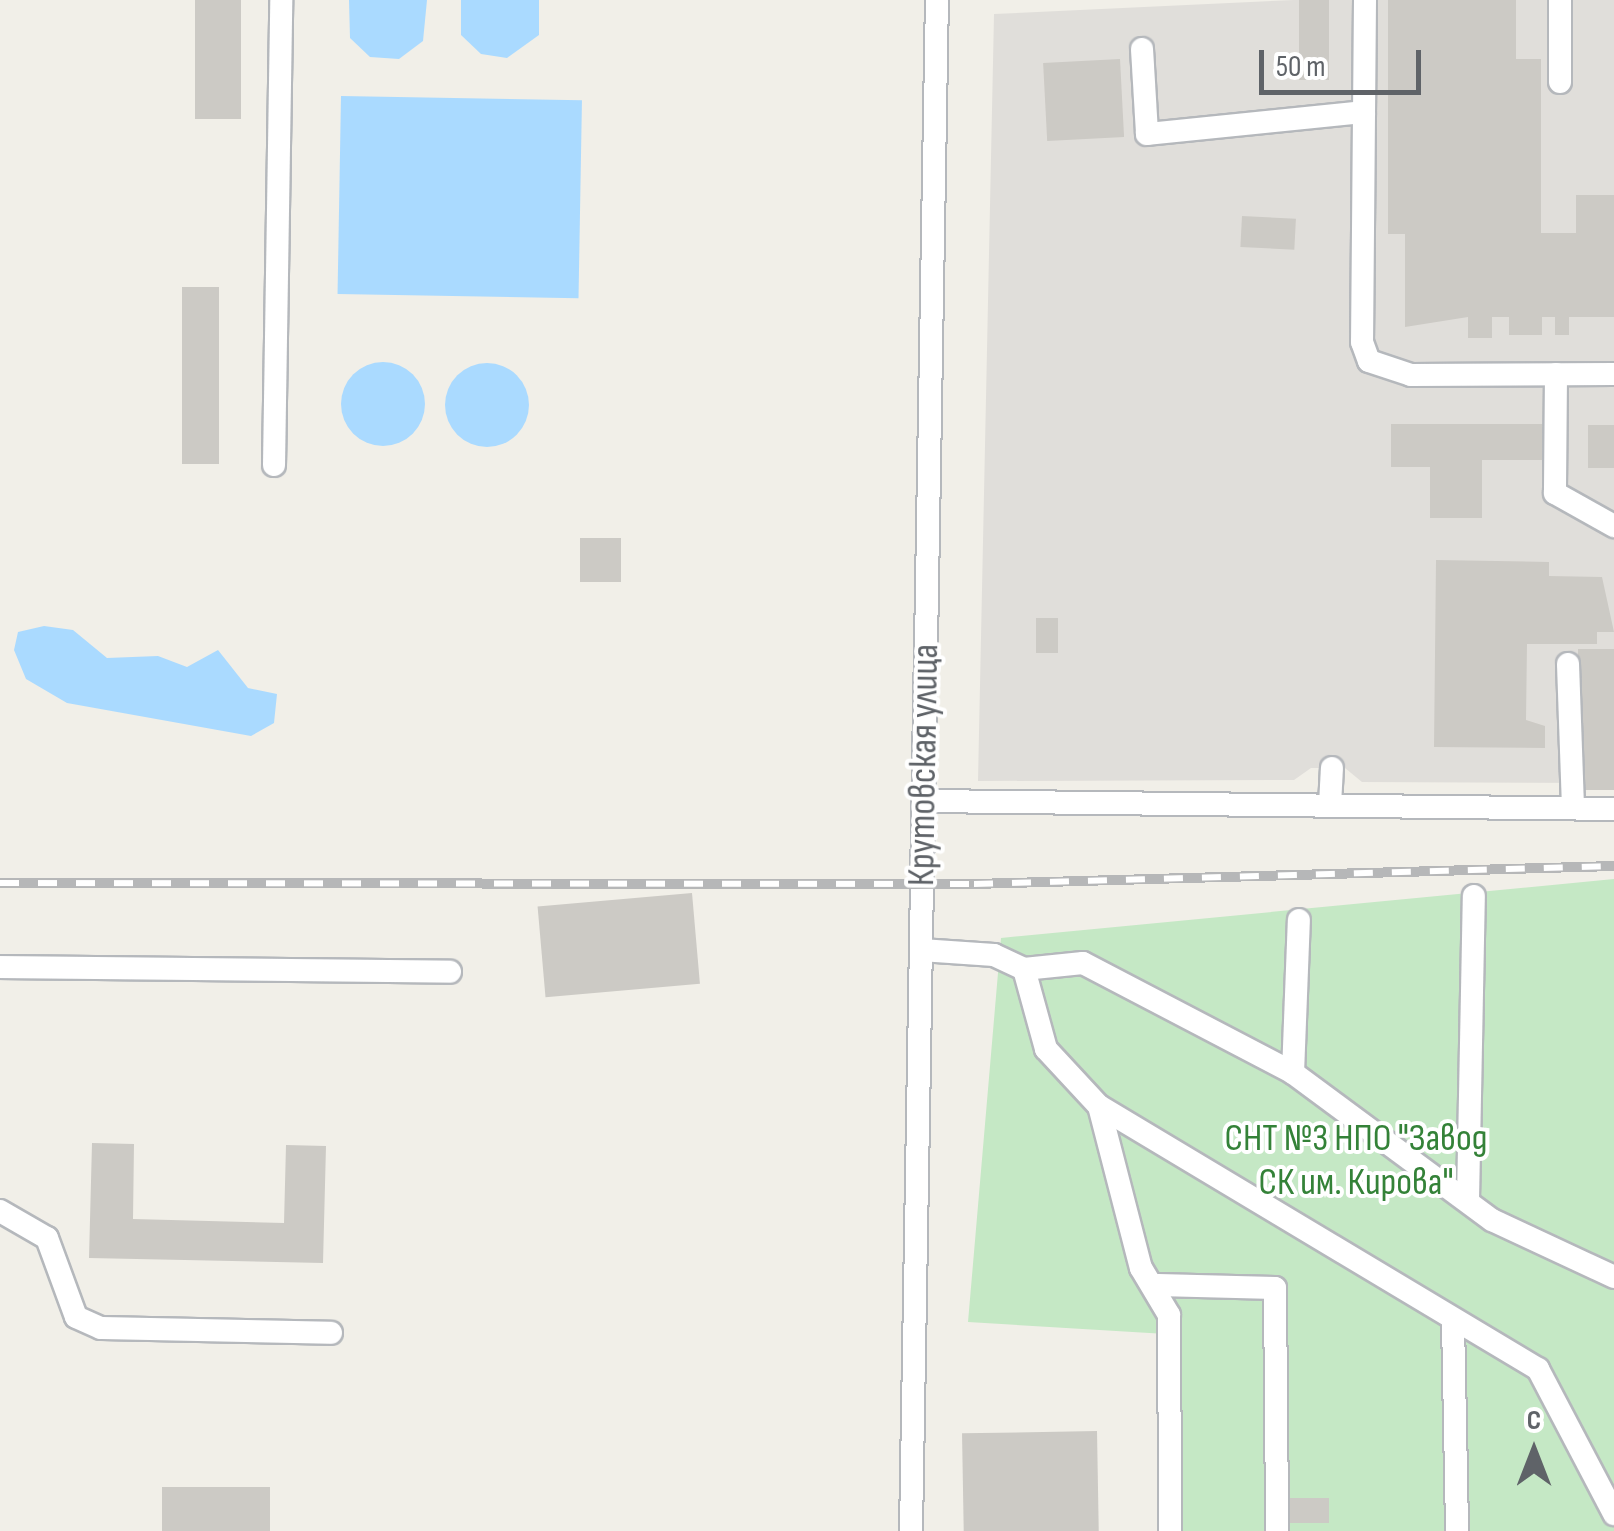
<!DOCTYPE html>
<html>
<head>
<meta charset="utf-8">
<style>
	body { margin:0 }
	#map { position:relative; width:1614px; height:1531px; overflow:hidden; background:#f1efe8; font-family:"Sofia Sans Condensed",sans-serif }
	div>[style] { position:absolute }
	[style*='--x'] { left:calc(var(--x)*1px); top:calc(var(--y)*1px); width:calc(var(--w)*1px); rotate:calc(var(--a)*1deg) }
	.industrial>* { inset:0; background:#e0deda }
	.green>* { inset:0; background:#c5e8c5 }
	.water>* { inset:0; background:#aadaff; transform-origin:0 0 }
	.round { border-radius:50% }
	.building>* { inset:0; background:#cccac5; transform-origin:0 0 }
	.roads { filter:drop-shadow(2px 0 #b5b8bc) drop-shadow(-2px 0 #b5b8bc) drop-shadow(0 2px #b5b8bc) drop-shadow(0 -2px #b5b8bc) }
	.minor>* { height:22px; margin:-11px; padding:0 11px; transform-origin:11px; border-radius:11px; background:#fff }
	.rail>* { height:10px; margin-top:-5px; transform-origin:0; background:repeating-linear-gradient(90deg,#fff 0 19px,#b6b7b8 0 38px); box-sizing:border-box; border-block:2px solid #b6b7b8 }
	span { translate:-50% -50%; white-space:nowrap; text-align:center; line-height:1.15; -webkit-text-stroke:8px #fff; paint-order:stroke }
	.street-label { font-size:38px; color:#5f6368 }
	.park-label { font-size:38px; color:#348238 }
	.north { position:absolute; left:1484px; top:1401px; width:100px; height:100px; -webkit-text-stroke:8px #fff; paint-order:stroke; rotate:0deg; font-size:28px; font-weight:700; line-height:40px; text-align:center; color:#5f6368 }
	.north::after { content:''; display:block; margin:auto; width:35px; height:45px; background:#5f6368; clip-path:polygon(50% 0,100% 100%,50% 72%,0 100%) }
	.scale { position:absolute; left:1259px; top:50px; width:162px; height:45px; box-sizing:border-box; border:5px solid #5f6368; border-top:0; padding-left:12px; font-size:30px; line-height:35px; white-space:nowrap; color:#5f6368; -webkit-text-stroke:8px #fff; paint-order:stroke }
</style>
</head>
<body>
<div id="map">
	<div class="industrial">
		<div style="clip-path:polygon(1294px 0,1614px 0,1614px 783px,1362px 782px,1345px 768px,1311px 768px,1294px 780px,978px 781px,994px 14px)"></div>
	</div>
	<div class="green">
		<div style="clip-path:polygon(1614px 879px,1614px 1531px,1166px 1531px,1166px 1334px,968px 1322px,1001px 938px)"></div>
	</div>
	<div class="water">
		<div style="clip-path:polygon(349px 0,427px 0,423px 41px,399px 59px,370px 57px,350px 38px)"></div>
		<div style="clip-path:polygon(461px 0,539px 0,539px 35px,507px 58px,481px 54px,461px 35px)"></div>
		<div style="left:341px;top:96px;width:241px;height:198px;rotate:1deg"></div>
		<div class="round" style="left:341px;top:362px;width:84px;height:84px"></div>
		<div class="round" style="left:445px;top:363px;width:84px;height:84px"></div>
		<div style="clip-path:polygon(44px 626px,73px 630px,107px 658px,158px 656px,187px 667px,218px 650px,248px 688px,277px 694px,274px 723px,251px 736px,67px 703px,26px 679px,14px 650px,18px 632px)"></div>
	</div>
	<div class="building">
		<div style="left:195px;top:0;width:46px;height:119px"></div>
		<div style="left:1299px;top:0;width:30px;height:80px"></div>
		<div style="clip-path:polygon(1388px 0,1516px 0,1516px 59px,1541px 59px,1541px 233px,1576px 233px,1576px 195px,1614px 195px,1614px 317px,1569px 317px,1569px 335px,1555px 335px,1555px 317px,1542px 317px,1542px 335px,1509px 335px,1509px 317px,1492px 317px,1492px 338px,1468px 338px,1468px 317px,1405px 327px,1405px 234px,1388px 234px)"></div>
		<div style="left:1120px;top:59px;width:78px;height:77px;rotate:87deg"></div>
		<div style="left:1242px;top:216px;width:54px;height:31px;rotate:3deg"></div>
		<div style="left:182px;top:287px;width:37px;height:177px"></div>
		<div style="clip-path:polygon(1391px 424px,1545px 424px,1545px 460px,1482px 460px,1482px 518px,1430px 518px,1430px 467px,1391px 467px)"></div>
		<div style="left:1614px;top:425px;width:43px;height:26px;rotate:90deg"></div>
		<div style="left:580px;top:538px;width:41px;height:44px"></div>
		<div style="clip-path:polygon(1436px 560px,1549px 562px,1549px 576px,1602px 577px,1614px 632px,1597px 632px,1597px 644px,1527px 644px,1526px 720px,1545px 726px,1545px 748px,1434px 747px)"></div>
		<div style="left:1036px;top:618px;width:22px;height:35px"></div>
		<div style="left:1614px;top:649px;width:141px;height:36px;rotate:90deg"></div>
		<div style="left:692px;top:893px;width:91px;height:155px;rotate:85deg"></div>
		<div style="clip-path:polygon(92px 1143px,134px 1144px,133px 1219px,284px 1223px,286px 1145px,326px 1146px,323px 1263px,89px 1258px)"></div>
		<div style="left:1097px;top:1431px;width:100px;height:135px;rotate:89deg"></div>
		<div style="left:270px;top:1487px;width:44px;height:108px;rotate:90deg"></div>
		<div style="left:1286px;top:1498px;width:43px;height:25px"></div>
	</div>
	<div class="roads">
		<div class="minor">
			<div style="--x:1365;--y:0;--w:342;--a:90.5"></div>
			<div style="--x:1362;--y:342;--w:20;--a:70"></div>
			<div style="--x:1369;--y:361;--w:44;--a:18.4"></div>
			<div style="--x:1411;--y:375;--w:203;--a:-0.3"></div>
			<div style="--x:1560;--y:0;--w:82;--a:90"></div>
			<div style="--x:1142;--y:49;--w:85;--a:86.6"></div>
			<div style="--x:1147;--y:134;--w:218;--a:-5.8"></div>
			<div style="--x:1556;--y:374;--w:119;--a:90.5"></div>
			<div style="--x:1555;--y:493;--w:68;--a:29.2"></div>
			<div style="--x:274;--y:465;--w:465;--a:-89.1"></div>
			<div style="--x:1568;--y:664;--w:144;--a:88"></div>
			<div style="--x:924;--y:801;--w:690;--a:0.66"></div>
			<div style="--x:1330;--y:805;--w:37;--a:-87"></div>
			<div style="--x:921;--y:950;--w:73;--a:3.9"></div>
			<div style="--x:994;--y:955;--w:33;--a:25"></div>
			<div style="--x:1024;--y:969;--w:59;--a:-5.8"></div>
			<div style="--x:1083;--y:963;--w:237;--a:27.6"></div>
			<div style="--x:1293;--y:1073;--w:247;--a:36.5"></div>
			<div style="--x:1492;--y:1220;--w:135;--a:25"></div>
			<div style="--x:0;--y:967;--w:450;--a:0.6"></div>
			<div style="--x:1024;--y:969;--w:83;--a:74.6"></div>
			<div style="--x:1046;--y:1049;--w:78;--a:47.1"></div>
			<div style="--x:1099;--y:1106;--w:512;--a:30.93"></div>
			<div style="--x:1538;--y:1369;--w:164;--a:62.3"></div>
			<div style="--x:1293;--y:1073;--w:153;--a:-87.8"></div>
			<div style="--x:1099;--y:1106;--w:167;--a:75.5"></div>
			<div style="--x:1141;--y:1268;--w:55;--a:59.2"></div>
			<div style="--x:1169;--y:1315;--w:216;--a:89.7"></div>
			<div style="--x:1468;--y:1200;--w:304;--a:-88.9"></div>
			<div style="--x:0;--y:1211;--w:54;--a:29.9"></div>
			<div style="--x:47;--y:1238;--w:84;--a:69.8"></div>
			<div style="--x:76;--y:1317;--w:27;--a:24"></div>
			<div style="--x:101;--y:1328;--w:230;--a:1.2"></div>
			<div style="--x:1158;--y:1285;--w:117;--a:1.5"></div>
			<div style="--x:1275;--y:1288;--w:243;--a:89.5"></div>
			<div style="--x:1453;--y:1320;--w:211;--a:88.9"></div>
			<div style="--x:911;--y:1531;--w:1531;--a:-89.03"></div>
		</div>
	</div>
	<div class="rail">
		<div style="--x:0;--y:883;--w:974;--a:0.06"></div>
		<div style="--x:974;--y:884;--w:640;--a:-1.61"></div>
	</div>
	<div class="street-label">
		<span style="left:924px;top:765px;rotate:-89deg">Крутовская улица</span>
	</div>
	<div class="park-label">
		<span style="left:1356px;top:1161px">СНТ №3 НПО "Завод<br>СК им. Кирова"</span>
	</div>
	<div class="north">С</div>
	<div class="scale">50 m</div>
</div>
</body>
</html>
